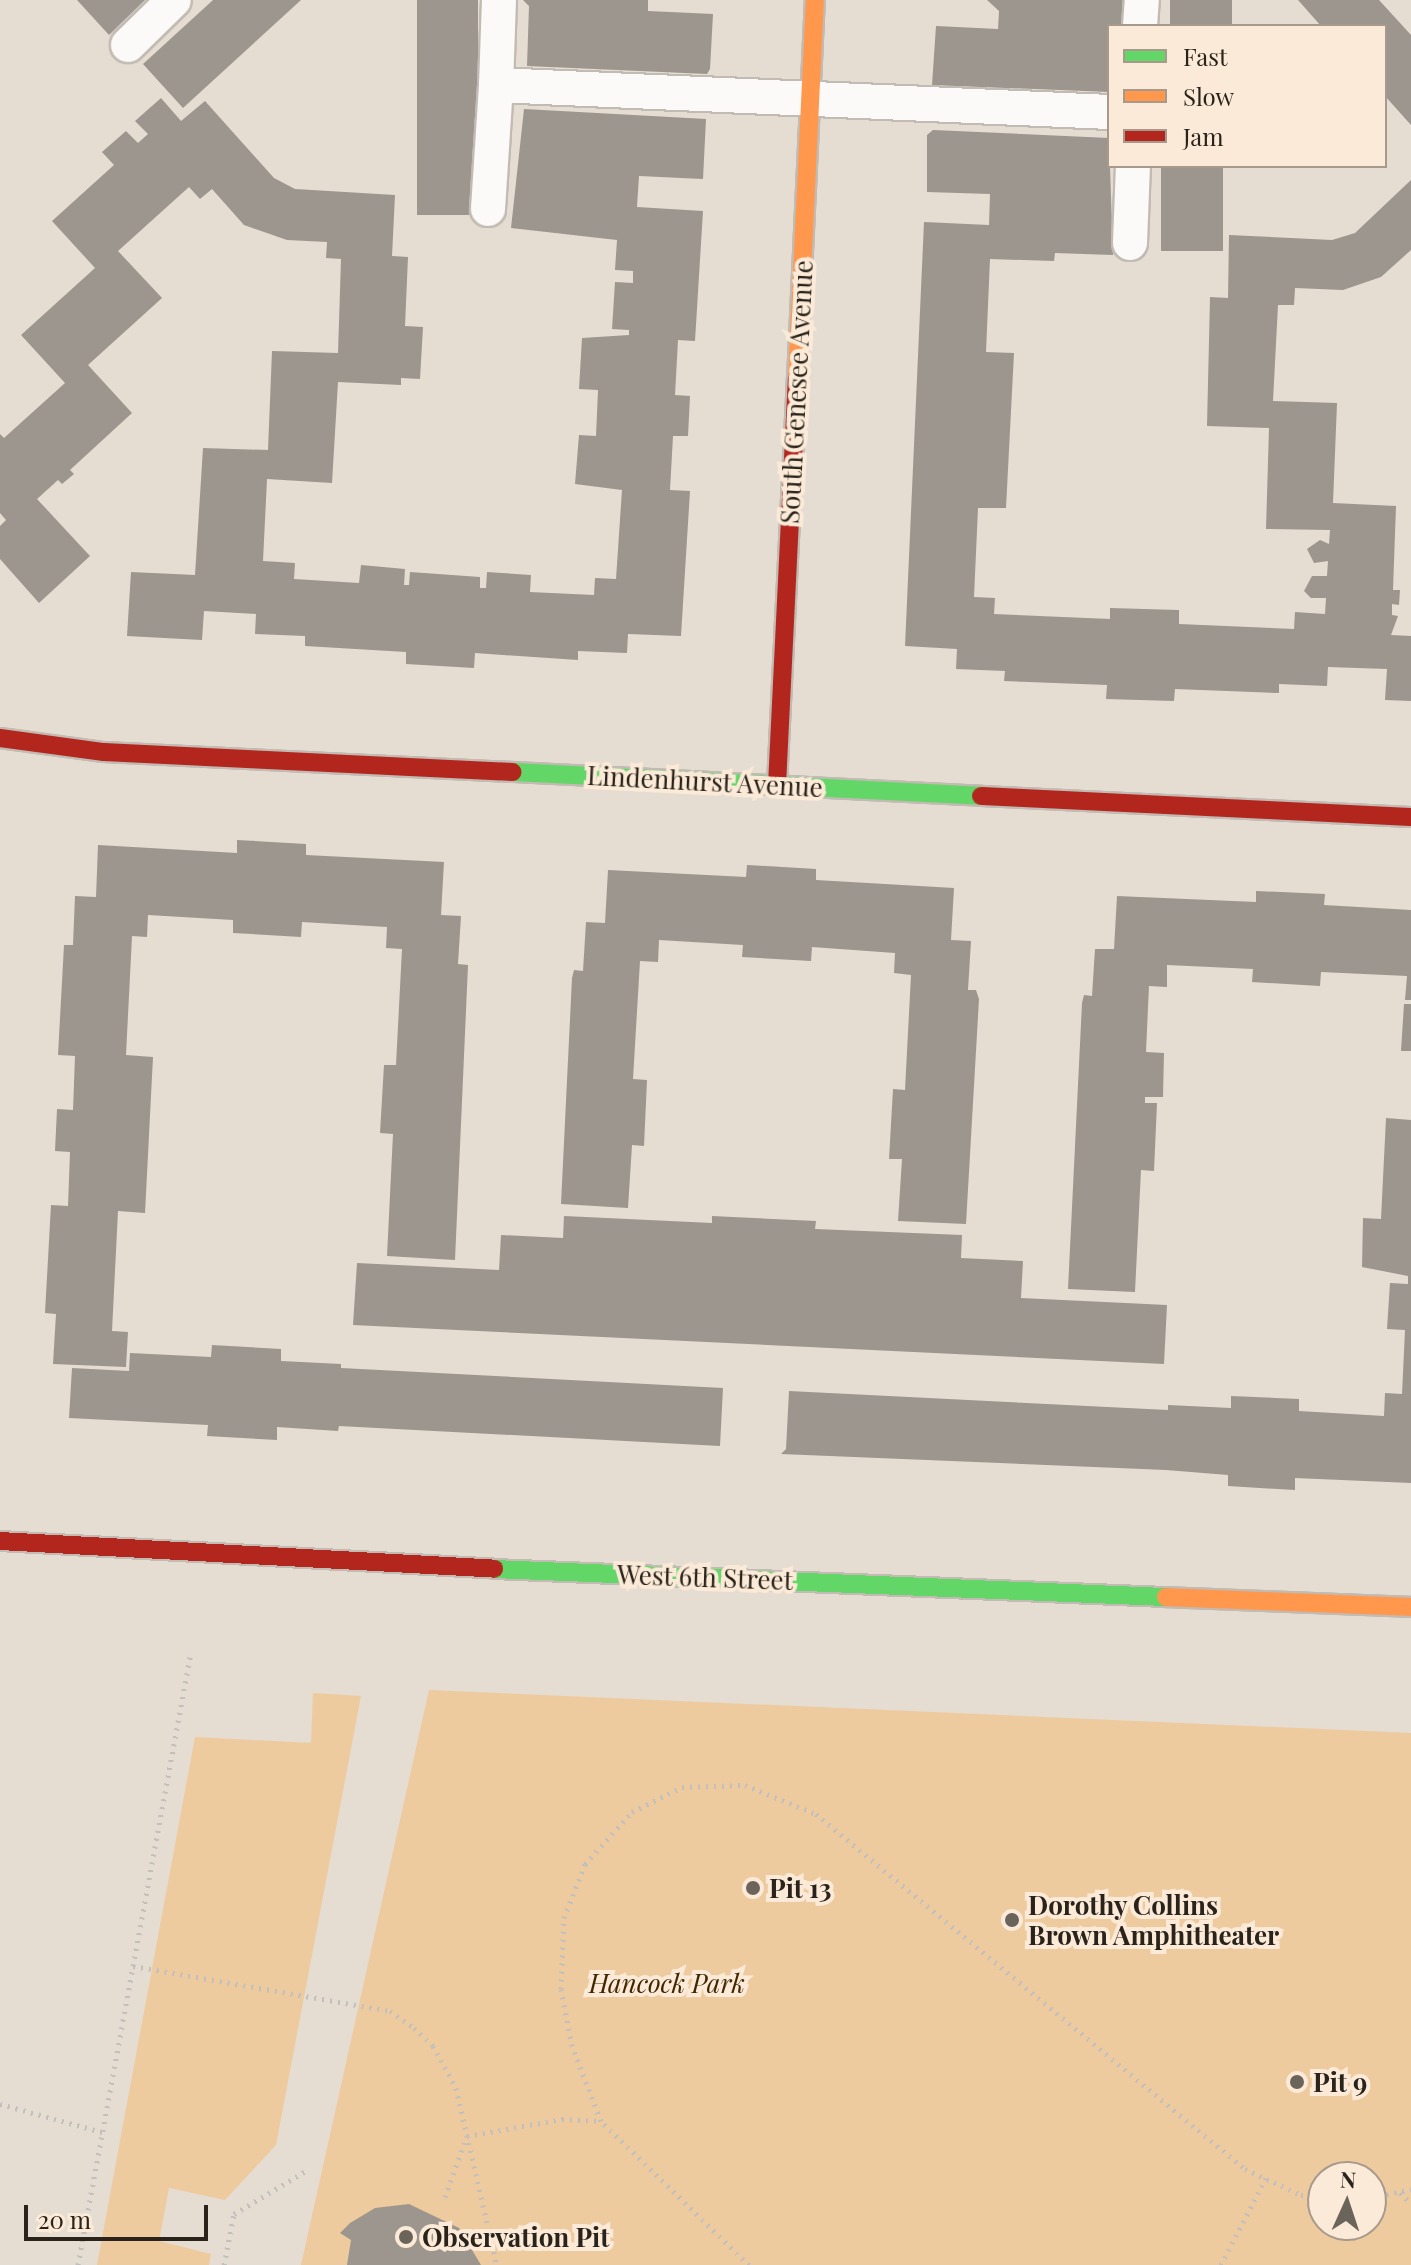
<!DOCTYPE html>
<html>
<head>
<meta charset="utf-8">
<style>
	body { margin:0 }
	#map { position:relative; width:1411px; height:2265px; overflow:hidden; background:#e5dcd2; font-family:"Playfair Display",serif }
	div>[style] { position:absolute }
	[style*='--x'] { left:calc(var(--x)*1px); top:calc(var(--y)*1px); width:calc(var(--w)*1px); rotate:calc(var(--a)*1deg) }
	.green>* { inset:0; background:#eeca9f }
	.building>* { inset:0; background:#9d968e; transform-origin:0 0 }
	.path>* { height:5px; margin-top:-2.5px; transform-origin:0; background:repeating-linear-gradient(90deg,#c2bfbc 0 2px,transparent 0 8px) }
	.roads { filter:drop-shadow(2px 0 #c2bbb3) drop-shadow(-2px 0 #c2bbb3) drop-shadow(0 2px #c2bbb3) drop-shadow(0 -2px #c2bbb3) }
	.lane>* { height:34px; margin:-17px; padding:0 17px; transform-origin:17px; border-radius:17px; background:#fbfaf8 }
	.fast>* { height:18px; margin:-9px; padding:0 9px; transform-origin:9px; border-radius:9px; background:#63d668 }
	.slow>* { height:18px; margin:-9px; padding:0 9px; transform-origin:9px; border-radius:9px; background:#ff974d }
	.jam>* { height:18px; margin:-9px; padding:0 9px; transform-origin:9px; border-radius:9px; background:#b3261e }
	.dots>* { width:22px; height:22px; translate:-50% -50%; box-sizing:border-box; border:4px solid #fbead7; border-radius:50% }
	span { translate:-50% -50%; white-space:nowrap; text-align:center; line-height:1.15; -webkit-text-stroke:8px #fbead7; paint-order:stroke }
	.street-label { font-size:26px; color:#29231b }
	.poi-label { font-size:26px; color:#29231b; font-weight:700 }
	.left { translate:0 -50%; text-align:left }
	.park-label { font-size:26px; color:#402702; font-style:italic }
	.legend { position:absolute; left:1107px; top:24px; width:280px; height:144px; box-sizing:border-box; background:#fbead7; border:2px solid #a79a8c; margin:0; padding:10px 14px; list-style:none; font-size:24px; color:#29231b }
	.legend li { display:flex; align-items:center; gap:16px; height:40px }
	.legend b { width:40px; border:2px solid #a79a8c }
	.north { position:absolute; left:1307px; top:2161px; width:80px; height:80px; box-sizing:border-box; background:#fbead7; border:2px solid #a79a8c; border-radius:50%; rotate:3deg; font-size:22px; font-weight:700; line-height:32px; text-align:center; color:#29231b }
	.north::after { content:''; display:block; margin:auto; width:28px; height:36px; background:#6b645b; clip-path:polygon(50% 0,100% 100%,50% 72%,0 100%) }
	.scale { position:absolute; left:24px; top:2205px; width:184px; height:36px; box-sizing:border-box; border:4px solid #29231b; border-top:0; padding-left:10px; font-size:24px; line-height:28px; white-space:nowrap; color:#29231b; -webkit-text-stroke:6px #fbead7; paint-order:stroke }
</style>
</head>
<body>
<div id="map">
	<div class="green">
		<div style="clip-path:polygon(evenodd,429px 1690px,1411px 1733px,1411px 2265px,301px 2265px,429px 1690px,1323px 2177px,1371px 2177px,1371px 2225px,1323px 2225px,1323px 2177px)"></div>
		<div style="clip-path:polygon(313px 1693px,361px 1696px,276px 2145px,225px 2200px,169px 2188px,159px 2241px,211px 2254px,209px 2265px,97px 2265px,195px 1737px,311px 1743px)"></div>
	</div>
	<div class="building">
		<div style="clip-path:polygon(77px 0,145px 0,109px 35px)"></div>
		<div style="clip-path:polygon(213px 0,301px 0,183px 108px,143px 64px)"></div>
		<div style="left:417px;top:0;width:61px;height:215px"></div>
		<div style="clip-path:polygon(523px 0,648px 0,648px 11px,713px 14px,710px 69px,707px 74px,527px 66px,529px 6px)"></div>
		<div style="clip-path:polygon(987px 0,1125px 0,1124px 26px,1109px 26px,1109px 92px,932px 85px,936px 26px,998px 29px,999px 11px)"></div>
		<div style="left:1170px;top:0;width:62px;height:26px"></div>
		<div style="clip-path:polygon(1298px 0,1379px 0,1411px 35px,1411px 125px,1385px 96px,1385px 26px,1321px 26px)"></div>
		<div style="clip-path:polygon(161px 98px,181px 121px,205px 101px,274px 178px,295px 189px,395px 195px,392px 256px,408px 257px,405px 326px,423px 327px,420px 379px,401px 378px,401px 385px,338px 382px,332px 483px,267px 479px,263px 561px,295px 563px,294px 579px,359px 583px,361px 565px,405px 569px,404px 585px,409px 585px,410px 572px,480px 577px,480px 588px,486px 588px,487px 572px,531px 575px,530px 592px,594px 595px,595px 578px,616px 579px,622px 490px,575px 484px,579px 435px,596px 436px,598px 390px,579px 389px,582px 338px,629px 335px,629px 330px,612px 329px,615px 282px,633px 283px,633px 271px,615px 270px,617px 240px,511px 228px,524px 109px,706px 119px,703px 179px,639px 176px,637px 207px,703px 211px,695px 341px,678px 340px,675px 395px,690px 396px,688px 436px,673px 436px,670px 490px,690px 491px,681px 636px,628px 634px,627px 653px,578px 651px,578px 660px,475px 653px,474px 668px,406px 664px,406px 652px,305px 646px,305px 636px,255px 634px,256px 614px,204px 611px,202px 640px,127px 636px,131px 572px,195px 575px,203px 448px,268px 450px,272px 351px,338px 353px,341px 259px,326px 258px,327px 242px,287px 240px,244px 225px,212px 189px,200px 199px,189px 187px,118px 251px,162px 298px,88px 365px,132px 413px,70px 470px,74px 474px,62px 484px,58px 480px,37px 499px,90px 556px,39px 603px,0 559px,0 526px,6px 520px,0 513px,0 434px,4px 438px,65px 383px,21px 335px,95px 268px,52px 221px,114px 165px,102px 152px,126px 131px,138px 143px,148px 134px,135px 121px)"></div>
		<div style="clip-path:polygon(933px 130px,1109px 138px,1113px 255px,1055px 253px,1054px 261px,990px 259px,986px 352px,1014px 353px,1006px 508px,978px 508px,974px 597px,995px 598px,994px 614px,1110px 619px,1110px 608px,1179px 610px,1179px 624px,1294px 629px,1295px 612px,1325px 614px,1326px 598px,1311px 598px,1304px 591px,1312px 576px,1327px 576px,1328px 561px,1314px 563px,1307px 549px,1320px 540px,1329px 544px,1330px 530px,1266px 529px,1269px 428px,1207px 426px,1210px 297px,1228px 298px,1229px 235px,1332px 240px,1355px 233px,1411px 180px,1411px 250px,1381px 277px,1343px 290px,1295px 288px,1294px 305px,1278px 305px,1273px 401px,1337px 403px,1333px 503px,1396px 506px,1393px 590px,1400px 590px,1399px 605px,1392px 604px,1392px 615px,1398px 616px,1391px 635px,1411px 636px,1411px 701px,1385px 700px,1387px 669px,1328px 667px,1327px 686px,1279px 684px,1279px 693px,1175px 689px,1174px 701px,1106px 699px,1107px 685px,1004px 681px,1005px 671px,956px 669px,957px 649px,905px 646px,924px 222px,989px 225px,990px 194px,927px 192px,927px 135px)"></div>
		<div style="left:1161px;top:166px;width:62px;height:85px"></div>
		<div style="clip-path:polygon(237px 840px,306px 844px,306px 855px,444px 862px,441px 915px,461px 916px,458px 964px,468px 965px,455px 1260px,387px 1256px,393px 1134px,380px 1133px,384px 1065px,396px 1065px,402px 949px,386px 948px,387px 927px,302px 922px,301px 937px,233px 933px,233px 920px,148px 915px,147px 937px,132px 936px,126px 1055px,153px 1057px,145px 1213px,118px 1211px,112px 1331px,128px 1332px,126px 1367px,53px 1364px,56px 1314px,45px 1313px,51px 1205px,68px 1206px,70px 1152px,55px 1151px,57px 1109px,73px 1110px,75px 1056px,58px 1055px,64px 945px,73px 945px,75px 896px,96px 897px,98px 845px,237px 853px)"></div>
		<div style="clip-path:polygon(747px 865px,816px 869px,816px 880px,954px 888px,951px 940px,971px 941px,968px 990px,976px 990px,979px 999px,966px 1224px,898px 1221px,902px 1159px,889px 1159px,893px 1089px,905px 1090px,911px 975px,894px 973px,895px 953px,812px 947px,811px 961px,742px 957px,743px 945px,659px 940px,658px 962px,640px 961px,633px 1079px,647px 1080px,644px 1146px,632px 1145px,628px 1208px,561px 1204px,572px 978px,574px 970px,583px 971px,586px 922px,605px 923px,608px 870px,746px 877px)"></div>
		<div style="clip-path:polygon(1256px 891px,1325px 894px,1324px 905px,1411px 910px,1411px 1000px,1405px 1000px,1407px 976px,1321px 972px,1320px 986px,1252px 982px,1253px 969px,1167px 965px,1167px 987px,1149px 986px,1146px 1052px,1164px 1053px,1163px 1097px,1145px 1097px,1145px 1103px,1157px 1103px,1154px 1171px,1141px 1170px,1135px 1292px,1068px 1289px,1082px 1003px,1084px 995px,1092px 996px,1095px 949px,1114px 949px,1117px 896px,1256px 902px)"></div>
		<div style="clip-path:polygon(1404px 1004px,1411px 1004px,1411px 1051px,1401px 1051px)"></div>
		<div style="clip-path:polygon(1386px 1118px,1411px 1120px,1411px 1483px,1295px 1478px,1295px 1490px,1228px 1486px,1228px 1475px,1166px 1470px,781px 1454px,786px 1449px,789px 1391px,1168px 1410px,1168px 1405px,1231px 1408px,1231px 1396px,1299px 1399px,1299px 1411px,1384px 1416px,1385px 1393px,1402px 1394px,1405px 1330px,1387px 1329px,1390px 1283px,1408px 1284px,1408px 1276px,1362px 1267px,1363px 1218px,1381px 1219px)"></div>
		<div style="clip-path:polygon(564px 1216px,712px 1223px,712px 1216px,816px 1221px,815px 1229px,962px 1235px,961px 1258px,1023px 1261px,1021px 1298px,1167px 1305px,1164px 1364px,353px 1325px,357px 1263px,499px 1270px,501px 1235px,563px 1238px)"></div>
		<div style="clip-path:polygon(212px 1345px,281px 1349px,281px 1361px,341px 1364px,341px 1368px,723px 1388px,720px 1446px,339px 1426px,338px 1431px,277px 1427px,277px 1440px,207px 1436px,208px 1425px,69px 1418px,72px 1368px,129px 1371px,130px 1353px,211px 1357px)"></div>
		<div style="clip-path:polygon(409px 2204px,459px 2228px,481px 2265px,347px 2265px,351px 2240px,340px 2233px,350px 2223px,375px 2208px)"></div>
	</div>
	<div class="path">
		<div style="--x:133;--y:1966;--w:261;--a:9.9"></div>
		<div style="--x:390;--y:2011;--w:29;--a:35"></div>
		<div style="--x:414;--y:2028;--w:26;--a:43"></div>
		<div style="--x:433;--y:2046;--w:48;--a:61.3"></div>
		<div style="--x:456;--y:2088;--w:182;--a:77"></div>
		<div style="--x:0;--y:2104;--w:106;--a:15.4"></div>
		<div style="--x:1400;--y:2193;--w:15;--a:42"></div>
		<div style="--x:445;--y:2197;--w:65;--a:-70.2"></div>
		<div style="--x:467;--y:2136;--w:97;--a:-10.1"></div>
		<div style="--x:562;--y:2119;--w:39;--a:3"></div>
		<div style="--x:1371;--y:2198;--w:41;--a:-12.7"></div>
		<div style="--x:78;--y:2265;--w:623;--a:-79.56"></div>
		<div style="--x:224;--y:2265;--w:52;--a:-78.9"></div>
		<div style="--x:234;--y:2214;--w:82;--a:-31"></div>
		<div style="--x:749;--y:2265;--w:206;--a:-135.8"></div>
		<div style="--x:601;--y:2121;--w:80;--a:-111.1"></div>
		<div style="--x:572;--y:2046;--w:58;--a:-100.9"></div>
		<div style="--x:561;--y:1989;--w:71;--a:-87.6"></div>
		<div style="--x:564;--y:1918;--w:58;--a:-68.7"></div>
		<div style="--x:585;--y:1864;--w:70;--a:-47.9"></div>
		<div style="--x:632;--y:1812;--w:56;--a:-26.6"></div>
		<div style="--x:682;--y:1787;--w:63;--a:-1.8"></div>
		<div style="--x:745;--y:1785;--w:77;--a:22.2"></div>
		<div style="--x:816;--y:1814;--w:557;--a:39.61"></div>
		<div style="--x:1245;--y:2169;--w:62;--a:24.9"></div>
		<div style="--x:1301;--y:2195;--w:22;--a:5"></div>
		<div style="--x:1221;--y:2265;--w:98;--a:-62.7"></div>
	</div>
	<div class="roads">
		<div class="lane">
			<div style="--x:499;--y:0;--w:85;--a:92"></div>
			<div style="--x:496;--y:85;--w:614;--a:2.52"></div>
			<div style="--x:1140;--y:26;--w:26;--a:-86"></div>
			<div style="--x:128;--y:45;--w:64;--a:-44.4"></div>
			<div style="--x:488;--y:209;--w:124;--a:-86.3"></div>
			<div style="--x:1130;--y:243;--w:77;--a:-87.8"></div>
		</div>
		<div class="fast">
			<div style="--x:513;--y:772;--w:469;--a:2.9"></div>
			<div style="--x:494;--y:1569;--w:673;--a:2.39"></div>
		</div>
		<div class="slow">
			<div style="--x:797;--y:379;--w:379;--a:-87.3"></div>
			<div style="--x:1166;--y:1597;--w:245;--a:2.3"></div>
		</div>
		<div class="jam">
			<div style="--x:0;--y:738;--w:105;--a:7.7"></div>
			<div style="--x:104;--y:752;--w:409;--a:2.8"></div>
			<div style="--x:777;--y:785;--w:406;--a:-87.2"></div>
			<div style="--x:981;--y:796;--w:431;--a:2.8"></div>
			<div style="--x:0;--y:1541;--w:495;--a:3.2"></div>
		</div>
	</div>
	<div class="dots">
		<div style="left:753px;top:1888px;background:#6b645b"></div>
		<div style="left:1012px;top:1920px;background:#6b645b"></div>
		<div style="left:1297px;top:2082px;background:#6b645b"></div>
		<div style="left:406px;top:2237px;background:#6b645b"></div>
	</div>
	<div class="street-label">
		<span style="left:796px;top:392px;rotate:-87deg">South Genesee Avenue</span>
		<span style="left:705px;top:781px;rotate:3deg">Lindenhurst Avenue</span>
		<span style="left:705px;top:1577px;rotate:2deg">West 6th Street</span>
	</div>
	<div class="poi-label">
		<span class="left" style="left:769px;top:1888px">Pit 13</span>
		<span class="left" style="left:1028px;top:1920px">Dorothy Collins<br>Brown Amphitheater</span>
		<span class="left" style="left:1313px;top:2082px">Pit 9</span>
		<span class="left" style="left:422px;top:2237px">Observation Pit</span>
	</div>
	<div class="park-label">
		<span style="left:667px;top:1983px">Hancock Park</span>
	</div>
	<ul class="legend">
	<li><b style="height:10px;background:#63d668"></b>Fast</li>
	<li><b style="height:10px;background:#ff974d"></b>Slow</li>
	<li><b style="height:10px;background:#b3261e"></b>Jam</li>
	</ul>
	<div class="north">N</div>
	<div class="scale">20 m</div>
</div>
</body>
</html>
